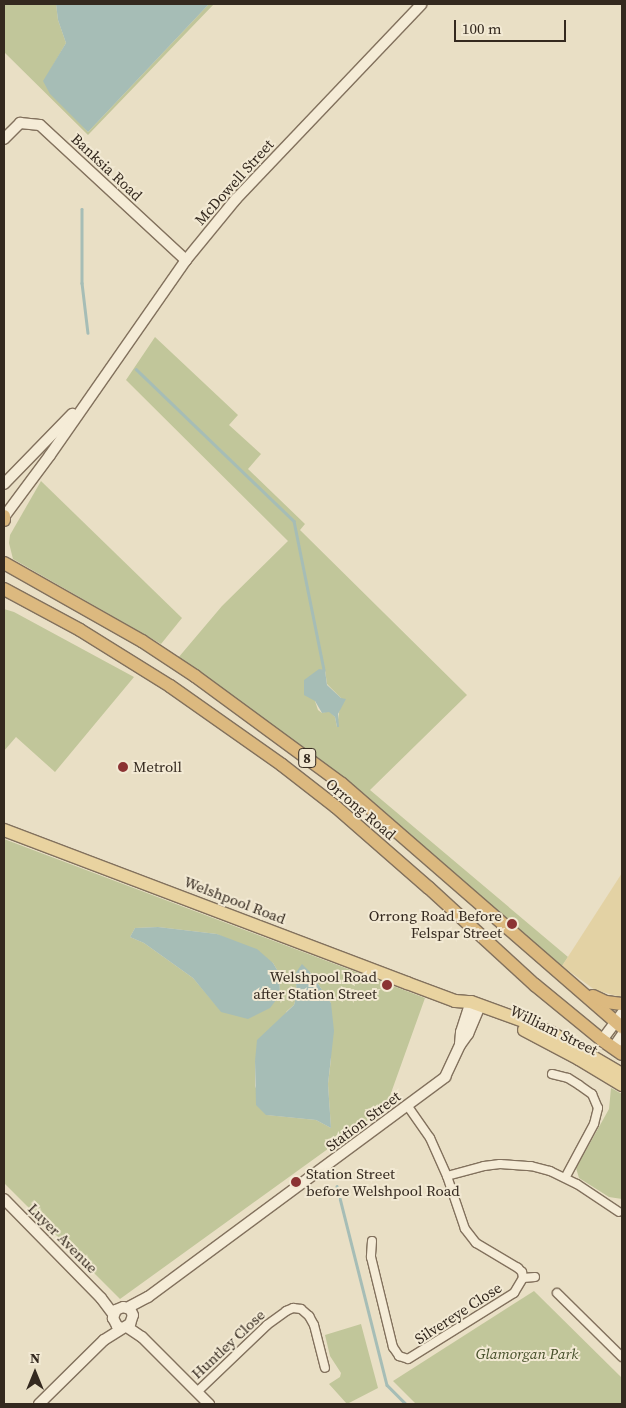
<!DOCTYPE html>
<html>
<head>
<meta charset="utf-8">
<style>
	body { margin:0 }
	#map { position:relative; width:626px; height:1408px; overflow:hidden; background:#e9dfc5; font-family:"Source Serif 4",serif }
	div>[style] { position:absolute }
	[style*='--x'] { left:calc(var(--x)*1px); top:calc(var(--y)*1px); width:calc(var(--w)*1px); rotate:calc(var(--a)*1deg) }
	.green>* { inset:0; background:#c1c69a }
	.sand>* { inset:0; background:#e3d2a4 }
	.water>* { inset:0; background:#a6bdb6 }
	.stream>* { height:2.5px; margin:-1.25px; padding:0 1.25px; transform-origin:1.25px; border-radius:1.25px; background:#a6bdb6 }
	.roads { filter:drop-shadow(1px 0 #82715d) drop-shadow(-1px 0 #82715d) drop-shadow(0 1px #82715d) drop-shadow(0 -1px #82715d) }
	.minor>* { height:8px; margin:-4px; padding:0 4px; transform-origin:4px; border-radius:4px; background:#f5ecd7 }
	.tertiary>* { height:10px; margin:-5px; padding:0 5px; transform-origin:5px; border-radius:5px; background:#f5ecd7 }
	.primary>* { height:12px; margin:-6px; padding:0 6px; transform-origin:6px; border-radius:6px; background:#e9d3a0 }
	.trunk>* { height:12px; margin:-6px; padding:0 6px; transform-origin:6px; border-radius:6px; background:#dcb97f }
	.dots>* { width:14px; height:14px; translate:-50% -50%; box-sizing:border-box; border:2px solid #f2e9d3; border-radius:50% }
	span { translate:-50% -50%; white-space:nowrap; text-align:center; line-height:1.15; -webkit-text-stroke:4px #f2e9d3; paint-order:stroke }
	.shield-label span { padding:1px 4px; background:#f2e9d3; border:1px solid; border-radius:4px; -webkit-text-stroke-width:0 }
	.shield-label { font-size:14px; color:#34291f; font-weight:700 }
	.street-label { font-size:15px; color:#34291f }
	.poi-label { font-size:15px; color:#34291f }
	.left { translate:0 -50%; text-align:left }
	.right { translate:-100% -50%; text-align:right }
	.park-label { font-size:15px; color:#444e28; font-style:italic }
	.frame { position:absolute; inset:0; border:5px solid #34291f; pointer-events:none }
	.north { position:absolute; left:10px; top:1348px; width:50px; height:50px; -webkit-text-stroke:4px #f2e9d3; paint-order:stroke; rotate:0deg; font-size:14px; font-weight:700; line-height:20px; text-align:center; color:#34291f }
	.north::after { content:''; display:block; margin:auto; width:18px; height:22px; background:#34291f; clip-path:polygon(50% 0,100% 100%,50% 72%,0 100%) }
	.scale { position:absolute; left:454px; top:20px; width:112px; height:22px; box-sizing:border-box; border:2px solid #34291f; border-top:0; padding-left:6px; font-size:15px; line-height:18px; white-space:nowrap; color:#34291f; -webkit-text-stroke:4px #f2e9d3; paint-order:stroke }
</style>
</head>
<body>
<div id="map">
	<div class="green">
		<div style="clip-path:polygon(4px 4px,56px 4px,58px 20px,66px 43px,44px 81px,88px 132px,209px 4px,214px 4px,88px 135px,4px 52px)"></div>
		<div style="clip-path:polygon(evenodd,155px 337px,238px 415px,229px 425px,261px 454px,248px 469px,305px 524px,300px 530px,467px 695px,370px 790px,568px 957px,562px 966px,344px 778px,178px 658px,222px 606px,288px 541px,126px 380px,155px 337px,325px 670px,327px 684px,341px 698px,337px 727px,335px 717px,329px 711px,322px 713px,318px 710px,315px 701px,325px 670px)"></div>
		<div style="clip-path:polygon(41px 481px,182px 618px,161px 644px,13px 559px,9px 543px,10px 535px)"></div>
		<div style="clip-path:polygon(4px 609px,14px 612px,134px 677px,55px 772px,16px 737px,4px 751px)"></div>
		<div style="clip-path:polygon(evenodd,4px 839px,425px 998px,386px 1107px,120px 1299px,4px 1183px,4px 839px,158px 927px,217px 934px,273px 963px,279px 973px,280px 995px,221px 1011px,193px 978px,144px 943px,130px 937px,135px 928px,158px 927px,4px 839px,310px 972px,331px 1003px,331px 1059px,328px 1084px,331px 1128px,316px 1120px,267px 1115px,255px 1086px,255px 1061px,287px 1011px,294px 1005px,297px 994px,295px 974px,310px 972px)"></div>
		<div style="clip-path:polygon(611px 1088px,622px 1094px,622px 1199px,609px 1197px,579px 1178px,576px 1168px,609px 1109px)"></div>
		<div style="clip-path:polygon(534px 1291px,622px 1378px,622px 1404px,416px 1404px,393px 1381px)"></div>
		<div style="clip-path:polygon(361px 1324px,378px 1388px,347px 1404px,329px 1384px,340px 1377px,341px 1373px,330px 1356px,325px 1335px)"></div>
	</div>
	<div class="sand">
		<div style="clip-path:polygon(622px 873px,622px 996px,617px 996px,595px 990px,562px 966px)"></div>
	</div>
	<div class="water">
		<div style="clip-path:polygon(56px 4px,209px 4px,88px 132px,50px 94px,43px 81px,66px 43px,58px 20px)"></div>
		<div style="clip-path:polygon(319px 669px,325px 670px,327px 685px,341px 698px,346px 699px,338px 714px,339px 727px,337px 727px,335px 717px,329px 712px,322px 713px,315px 701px,304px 695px,304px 680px)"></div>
		<div style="clip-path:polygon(158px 927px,217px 934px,257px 949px,273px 963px,279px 973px,280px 995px,270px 1008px,248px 1019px,221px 1012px,193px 978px,144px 943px,130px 937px,135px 928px)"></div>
		<div style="clip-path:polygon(302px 964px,310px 972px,331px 1003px,334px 1031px,328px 1084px,331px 1128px,316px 1120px,266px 1115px,256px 1105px,255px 1061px,257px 1040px,294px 1005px,297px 994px,295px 974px)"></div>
	</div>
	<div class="stream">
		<div style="--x:82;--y:209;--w:74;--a:90"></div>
		<div style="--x:82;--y:283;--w:50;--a:83.2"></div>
		<div style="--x:136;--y:369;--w:219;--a:43.9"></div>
		<div style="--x:294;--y:521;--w:152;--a:78.6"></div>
		<div style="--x:337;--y:1186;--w:205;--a:75.9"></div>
		<div style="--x:387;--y:1385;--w:27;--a:45"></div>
	</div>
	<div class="roads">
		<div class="minor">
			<div style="--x:552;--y:1074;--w:16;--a:14"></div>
			<div style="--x:568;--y:1078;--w:13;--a:32"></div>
			<div style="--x:579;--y:1085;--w:16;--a:35"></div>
			<div style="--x:592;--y:1094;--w:15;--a:67"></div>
			<div style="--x:598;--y:1108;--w:16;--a:104"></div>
			<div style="--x:594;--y:1124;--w:61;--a:118.2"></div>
			<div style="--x:447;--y:1176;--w:38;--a:-15"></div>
			<div style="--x:484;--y:1166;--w:16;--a:-7"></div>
			<div style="--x:500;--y:1164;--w:31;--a:4"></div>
			<div style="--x:531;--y:1166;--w:20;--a:15"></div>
			<div style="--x:550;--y:1171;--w:30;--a:26"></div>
			<div style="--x:577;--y:1184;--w:50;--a:33.7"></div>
			<div style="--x:372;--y:1241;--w:16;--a:94"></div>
			<div style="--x:371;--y:1257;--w:93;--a:76.3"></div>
			<div style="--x:393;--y:1347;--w:11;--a:56"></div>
			<div style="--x:399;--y:1356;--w:9;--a:18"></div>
			<div style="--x:408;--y:1359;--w:125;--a:-31.9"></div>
			<div style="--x:514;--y:1293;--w:17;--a:-59"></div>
			<div style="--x:523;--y:1278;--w:6;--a:-99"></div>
			<div style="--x:522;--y:1272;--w:6;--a:-135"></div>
			<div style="--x:518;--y:1268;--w:49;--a:-149.2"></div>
			<div style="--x:476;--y:1243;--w:18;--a:-128"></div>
			<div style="--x:465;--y:1229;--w:56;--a:-108.8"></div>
			<div style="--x:447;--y:1176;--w:42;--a:-114.1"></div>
			<div style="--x:430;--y:1138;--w:39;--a:-125"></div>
			<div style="--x:523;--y:1278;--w:12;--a:-5"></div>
			<div style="--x:557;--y:1293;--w:91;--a:44.6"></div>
			<div style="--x:197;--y:1392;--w:97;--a:-43.7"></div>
			<div style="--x:267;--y:1325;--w:24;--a:-36"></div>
			<div style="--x:286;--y:1311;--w:8;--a:-23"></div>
			<div style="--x:293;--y:1308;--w:8;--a:7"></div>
			<div style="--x:301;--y:1309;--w:11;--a:41"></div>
			<div style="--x:309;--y:1316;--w:10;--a:61"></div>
			<div style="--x:314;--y:1325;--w:44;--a:75.7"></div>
		</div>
		<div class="tertiary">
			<div style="--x:4;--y:139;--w:23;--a:-45"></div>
			<div style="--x:20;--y:123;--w:20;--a:6"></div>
			<div style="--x:40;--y:125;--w:199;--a:42.8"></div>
			<div style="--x:4;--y:484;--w:98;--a:-45.8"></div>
			<div style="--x:4;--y:517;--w:77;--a:-53.4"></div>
			<div style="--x:50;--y:455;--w:238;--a:-55.1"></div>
			<div style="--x:186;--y:260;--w:79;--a:-50.7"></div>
			<div style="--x:236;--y:199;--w:269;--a:-46.4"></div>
			<div style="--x:602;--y:1040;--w:34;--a:-53"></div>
			<div style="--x:460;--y:1044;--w:12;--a:-85"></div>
			<div style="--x:461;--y:1032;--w:32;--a:-72"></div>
			<div style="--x:613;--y:1048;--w:16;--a:-55"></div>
			<div style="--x:4;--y:1199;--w:139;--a:45.6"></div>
			<div style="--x:101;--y:1298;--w:20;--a:53"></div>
			<div style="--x:127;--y:1308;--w:24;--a:-28"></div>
			<div style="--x:148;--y:1297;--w:370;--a:-36.5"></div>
			<div style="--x:445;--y:1077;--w:35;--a:-65"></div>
			<div style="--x:460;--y:1045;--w:14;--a:-54"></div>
			<div style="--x:468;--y:1034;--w:30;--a:-67"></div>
			<div style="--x:127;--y:1327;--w:18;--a:34"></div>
			<div style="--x:142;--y:1337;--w:95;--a:45"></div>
			<div style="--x:39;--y:1404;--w:91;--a:-44.6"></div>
			<div style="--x:104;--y:1340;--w:31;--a:-32"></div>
			<div style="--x:130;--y:1324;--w:9;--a:-72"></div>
			<div style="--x:133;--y:1315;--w:7;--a:-117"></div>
			<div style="--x:130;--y:1309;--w:7;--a:-164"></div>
			<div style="--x:123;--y:1307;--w:8;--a:157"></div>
			<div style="--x:116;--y:1310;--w:9;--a:111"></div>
			<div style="--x:113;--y:1318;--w:9;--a:63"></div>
			<div style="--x:117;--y:1326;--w:5;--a:22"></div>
		</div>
		<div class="primary">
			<div style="--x:4;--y:830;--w:431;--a:20.8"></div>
			<div style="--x:407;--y:983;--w:51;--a:20.6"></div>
			<div style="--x:455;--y:1001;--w:16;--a:4"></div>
			<div style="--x:471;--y:1002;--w:59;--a:20"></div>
			<div style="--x:526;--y:1022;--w:26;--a:23"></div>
			<div style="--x:550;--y:1032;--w:83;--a:30.3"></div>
			<div style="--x:524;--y:1030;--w:62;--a:27.8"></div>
			<div style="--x:579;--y:1059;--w:50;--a:31.2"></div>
		</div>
		<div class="trunk">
			<div style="--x:4;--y:520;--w:4;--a:-90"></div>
			<div style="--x:4;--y:563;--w:159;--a:29.5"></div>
			<div style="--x:142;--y:641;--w:64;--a:33.4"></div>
			<div style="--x:195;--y:676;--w:182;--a:36.3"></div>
			<div style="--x:342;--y:784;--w:371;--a:41"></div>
			<div style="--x:4;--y:589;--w:86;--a:28.3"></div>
			<div style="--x:80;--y:630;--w:106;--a:31.9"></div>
			<div style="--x:170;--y:686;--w:137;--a:35.2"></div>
			<div style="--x:282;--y:765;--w:68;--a:37.9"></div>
			<div style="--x:336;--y:807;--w:123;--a:41.1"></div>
			<div style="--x:429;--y:888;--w:144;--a:42.5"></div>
			<div style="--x:535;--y:985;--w:87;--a:39.4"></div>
			<div style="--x:602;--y:1040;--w:24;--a:35"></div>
			<div style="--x:593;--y:996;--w:14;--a:25"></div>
			<div style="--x:606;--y:1002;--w:16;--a:7"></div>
		</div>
	</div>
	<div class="dots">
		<div style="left:123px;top:767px;background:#8b3333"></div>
		<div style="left:512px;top:924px;background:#8b3333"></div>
		<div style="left:387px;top:985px;background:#8b3333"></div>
		<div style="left:296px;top:1182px;background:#8b3333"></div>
	</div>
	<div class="shield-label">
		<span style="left:307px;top:758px">8</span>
	</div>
	<div class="street-label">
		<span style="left:107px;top:167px;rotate:43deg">Banksia Road</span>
		<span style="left:234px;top:182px;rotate:-48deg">McDowell Street</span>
		<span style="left:361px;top:809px;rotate:40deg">Orrong Road</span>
		<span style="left:235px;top:900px;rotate:21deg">Welshpool Road</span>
		<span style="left:554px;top:1030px;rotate:26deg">William Street</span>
		<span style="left:363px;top:1121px;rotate:-37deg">Station Street</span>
		<span style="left:63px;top:1238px;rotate:45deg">Luyer Avenue</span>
		<span style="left:458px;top:1313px;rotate:-33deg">Silvereye Close</span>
		<span style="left:228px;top:1344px;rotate:-43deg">Huntley Close</span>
	</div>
	<div class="poi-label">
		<span class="left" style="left:133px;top:767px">Metroll</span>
		<span class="right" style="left:502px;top:924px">Orrong Road Before<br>Felspar Street</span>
		<span class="right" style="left:377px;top:985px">Welshpool Road<br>after Station Street</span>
		<span class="left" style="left:306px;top:1182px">Station Street<br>before Welshpool Road</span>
	</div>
	<div class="park-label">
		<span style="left:527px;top:1354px">Glamorgan Park</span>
	</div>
	<div class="frame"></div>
	<div class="north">N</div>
	<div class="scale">100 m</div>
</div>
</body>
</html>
